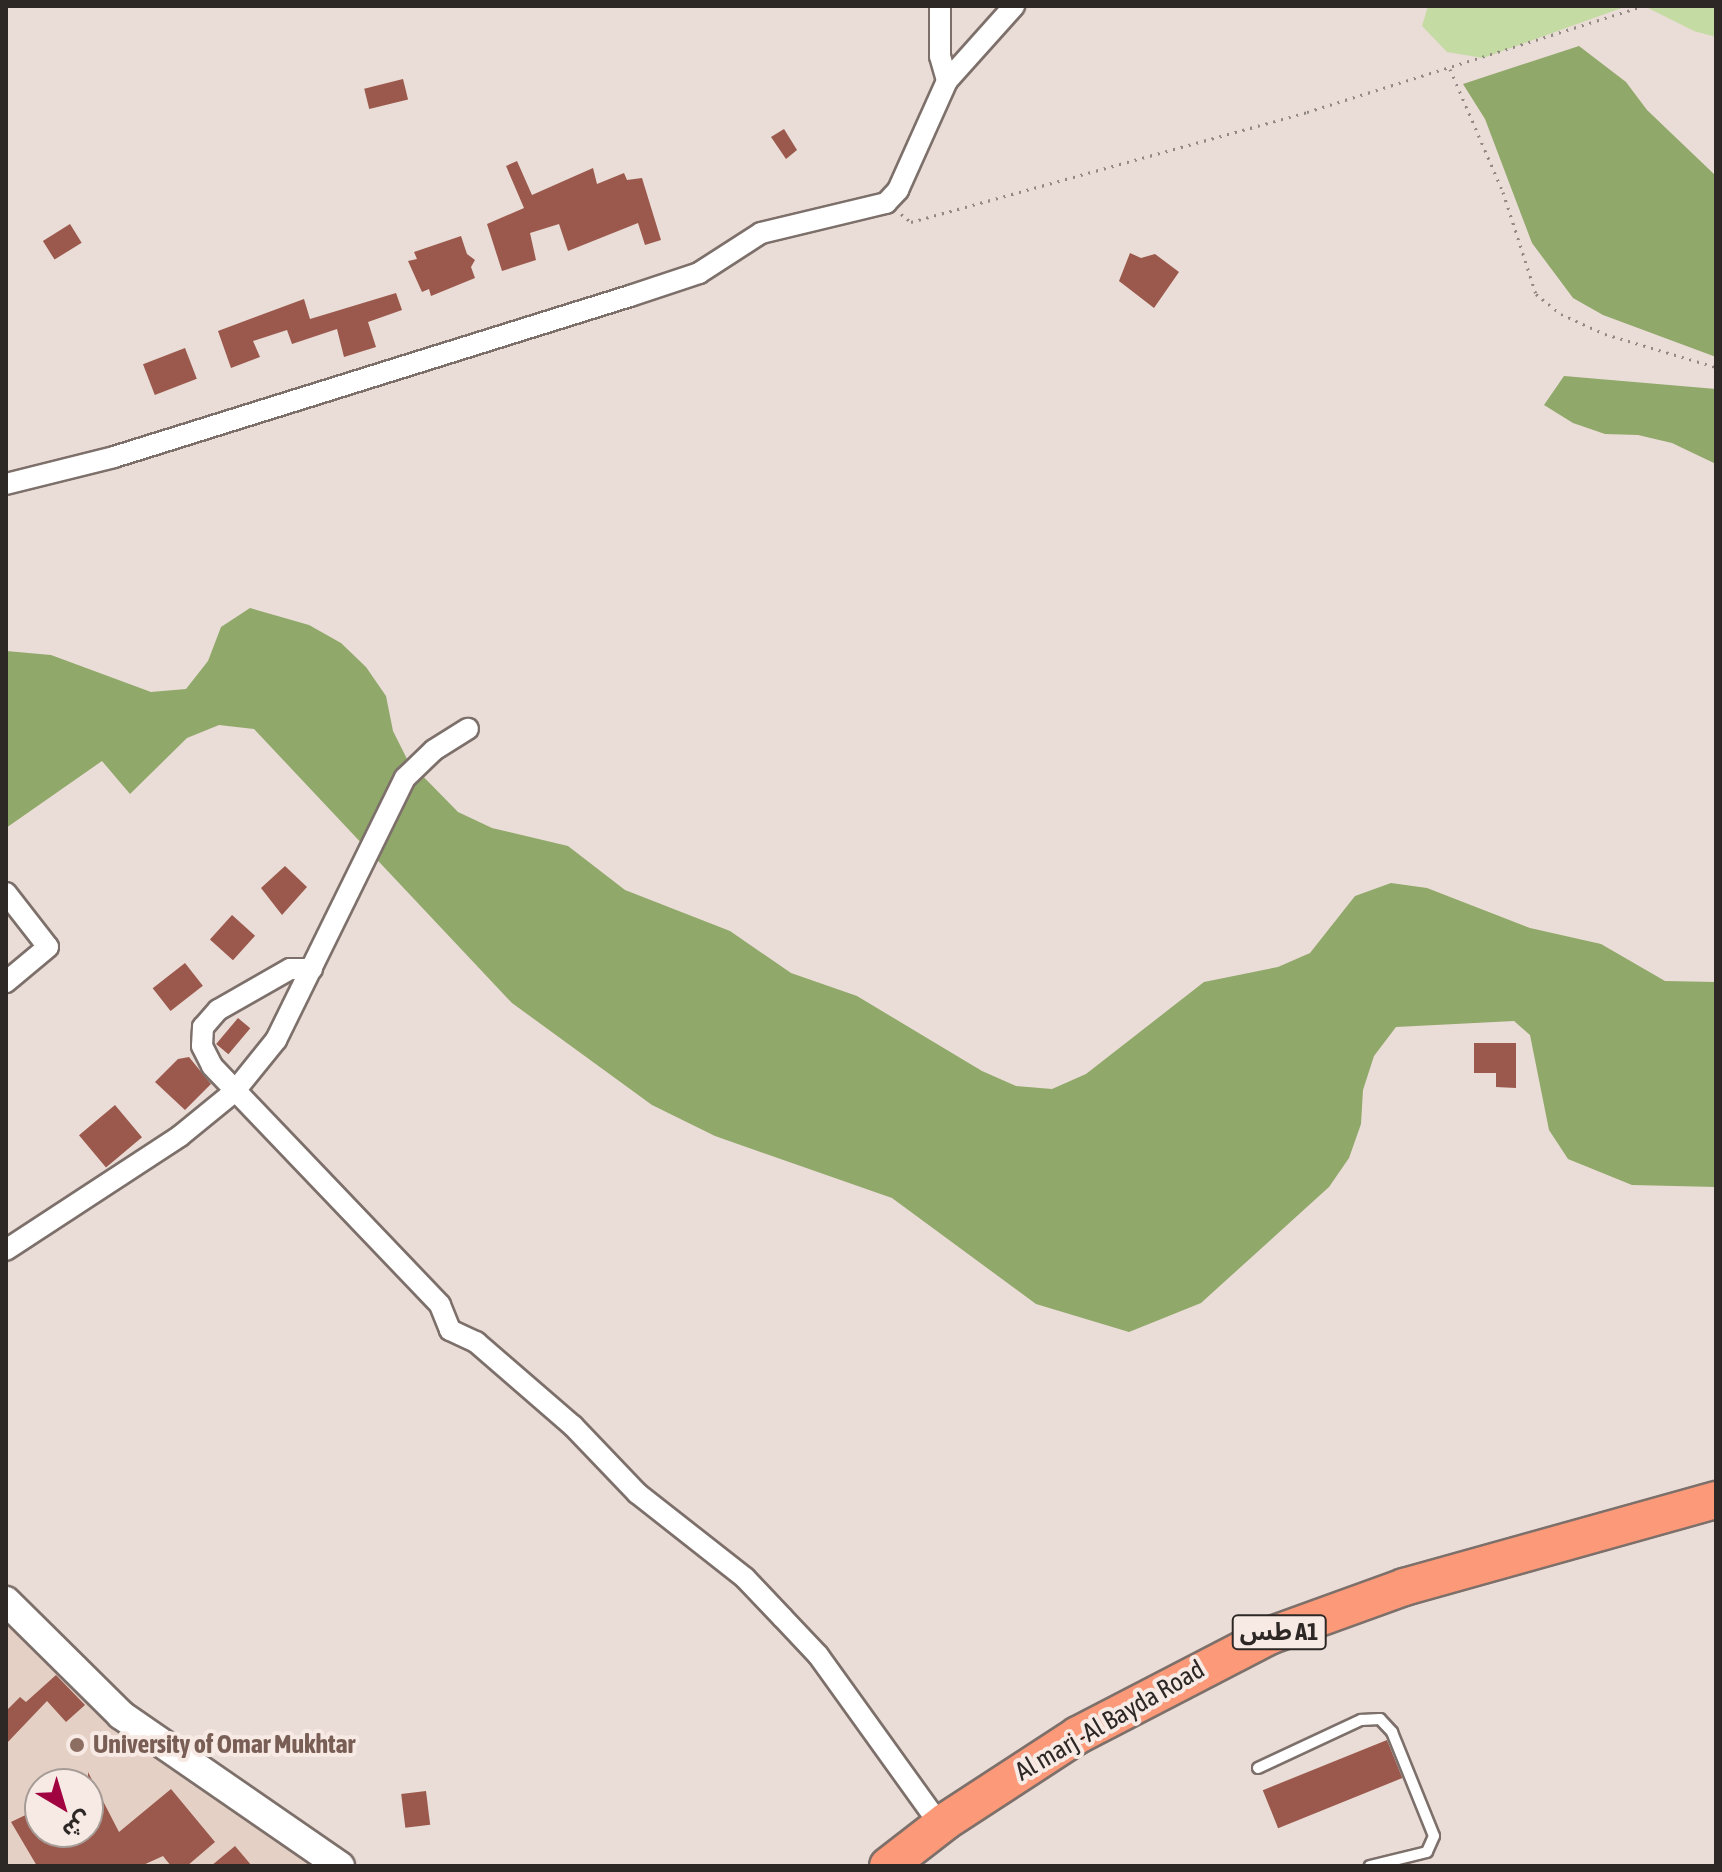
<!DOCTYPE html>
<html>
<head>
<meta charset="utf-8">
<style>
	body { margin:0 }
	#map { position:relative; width:1722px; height:1872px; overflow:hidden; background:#eadcd6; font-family:"Asap Condensed","Noto Sans Arabic",sans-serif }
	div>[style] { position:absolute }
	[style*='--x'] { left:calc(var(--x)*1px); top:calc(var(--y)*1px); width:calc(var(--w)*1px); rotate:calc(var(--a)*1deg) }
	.built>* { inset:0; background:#e5d0c5 }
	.green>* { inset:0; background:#c5dba4 }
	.forest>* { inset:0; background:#90a86a }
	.building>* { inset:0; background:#9a594c; transform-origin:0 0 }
	.path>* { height:3px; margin-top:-1.5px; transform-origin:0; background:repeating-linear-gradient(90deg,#928884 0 2px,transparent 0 8px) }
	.roads { filter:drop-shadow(2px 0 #7d706b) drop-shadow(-2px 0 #7d706b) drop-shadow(0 2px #7d706b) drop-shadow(0 -2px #7d706b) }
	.lane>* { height:10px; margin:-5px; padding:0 5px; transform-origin:5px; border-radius:5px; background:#fff }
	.street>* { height:20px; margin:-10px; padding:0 10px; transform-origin:10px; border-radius:10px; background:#fff }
	.secondary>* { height:28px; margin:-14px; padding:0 14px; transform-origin:14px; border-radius:14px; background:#fff }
	.highway>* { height:36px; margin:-18px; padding:0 18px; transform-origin:18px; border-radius:18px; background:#fb9978 }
	.dots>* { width:22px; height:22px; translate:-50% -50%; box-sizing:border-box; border:4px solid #f7e9e3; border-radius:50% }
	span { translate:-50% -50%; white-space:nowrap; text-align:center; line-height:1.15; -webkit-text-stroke:8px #f7e9e3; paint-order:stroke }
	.shield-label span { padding:2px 6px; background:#f7e9e3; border:2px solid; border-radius:6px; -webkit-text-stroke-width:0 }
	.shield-label { font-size:24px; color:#2d2826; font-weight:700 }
	.street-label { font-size:26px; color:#2d2826 }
	.education-label { font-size:26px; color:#785e54; font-weight:700 }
	.left { translate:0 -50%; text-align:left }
	.frame { position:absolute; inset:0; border:8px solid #2d2826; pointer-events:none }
	.north { position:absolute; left:24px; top:1768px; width:80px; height:80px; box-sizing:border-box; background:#f7e9e3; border:2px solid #a69c97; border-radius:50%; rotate:142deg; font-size:22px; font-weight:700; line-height:32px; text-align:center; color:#2d2826 }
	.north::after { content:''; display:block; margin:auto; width:28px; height:36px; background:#a10340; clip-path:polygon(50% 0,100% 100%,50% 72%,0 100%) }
</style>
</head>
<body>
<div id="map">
	<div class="built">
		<div style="clip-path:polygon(evenodd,6px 1616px,93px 1706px,315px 1866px,6px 1866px,6px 1616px,40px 1784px,88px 1784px,88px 1832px,40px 1832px,40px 1784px)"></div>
	</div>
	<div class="green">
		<div style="clip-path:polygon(1428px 6px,1627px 6px,1483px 58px,1447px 52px,1422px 26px)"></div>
		<div style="clip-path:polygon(1644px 6px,1716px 6px,1716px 37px,1694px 31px)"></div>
	</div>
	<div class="forest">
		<div style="clip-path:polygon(1579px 46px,1626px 82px,1647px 110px,1716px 176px,1716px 357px,1603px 315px,1573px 298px,1532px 243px,1485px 119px,1463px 84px)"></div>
		<div style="clip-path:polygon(1564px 376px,1716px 389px,1716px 464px,1672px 443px,1638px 435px,1605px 434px,1573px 423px,1544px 405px)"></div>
		<div style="clip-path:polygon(250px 608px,309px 625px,341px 643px,366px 667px,386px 696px,393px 731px,408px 761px,458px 812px,492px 828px,568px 846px,625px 890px,730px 931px,791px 973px,857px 996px,982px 1071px,1016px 1086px,1052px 1089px,1086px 1074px,1204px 982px,1278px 967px,1310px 953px,1355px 896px,1391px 883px,1427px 888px,1530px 928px,1601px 944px,1665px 981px,1716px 982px,1716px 1187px,1632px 1185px,1568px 1159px,1549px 1130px,1530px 1035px,1514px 1021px,1396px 1027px,1374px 1056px,1363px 1090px,1361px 1124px,1349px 1158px,1329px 1187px,1201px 1303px,1129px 1332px,1036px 1304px,892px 1198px,715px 1136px,652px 1105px,512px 1003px,254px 729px,219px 725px,187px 738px,130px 794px,102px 761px,6px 828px,6px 651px,51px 655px,151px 692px,186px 689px,208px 661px,221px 627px)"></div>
	</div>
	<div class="building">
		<div style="left:403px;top:79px;width:21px;height:40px;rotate:76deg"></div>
		<div style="clip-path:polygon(784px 129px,797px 150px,786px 159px,771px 137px)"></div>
		<div style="clip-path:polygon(517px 161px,532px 195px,593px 168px,597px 184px,624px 173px,627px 180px,642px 178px,661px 240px,645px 245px,638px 223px,568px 251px,559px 224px,530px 233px,536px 260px,502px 271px,487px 224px,524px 208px,506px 166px)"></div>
		<div style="left:70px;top:224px;width:22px;height:32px;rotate:58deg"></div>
		<div style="clip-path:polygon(461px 236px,467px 254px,475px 260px,471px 267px,475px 278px,431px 296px,429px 289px,422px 292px,408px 261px,417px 259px,414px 252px)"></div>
		<div style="clip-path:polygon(1130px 253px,1141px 258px,1155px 254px,1179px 272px,1154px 308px,1119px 281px)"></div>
		<div style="clip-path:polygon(396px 293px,402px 310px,368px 322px,376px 347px,344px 357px,337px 329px,292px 344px,287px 330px,253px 341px,260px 357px,231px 368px,218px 331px,304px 299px,310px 319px)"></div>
		<div style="left:185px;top:348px;width:33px;height:45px;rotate:69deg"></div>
		<div style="clip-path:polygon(285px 866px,307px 887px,282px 915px,261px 888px)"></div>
		<div style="left:232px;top:915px;width:31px;height:33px;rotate:42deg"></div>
		<div style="left:185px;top:963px;width:29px;height:41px;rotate:52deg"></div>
		<div style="left:238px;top:1018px;width:16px;height:34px;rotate:40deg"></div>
		<div style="clip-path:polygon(1474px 1043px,1516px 1043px,1516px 1088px,1496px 1087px,1496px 1073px,1474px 1073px)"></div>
		<div style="clip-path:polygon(189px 1057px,211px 1084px,185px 1110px,155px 1082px,178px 1059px)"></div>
		<div style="left:115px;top:1105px;width:42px;height:47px;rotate:50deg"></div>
		<div style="clip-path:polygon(56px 1675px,85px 1705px,66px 1722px,47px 1701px,6px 1744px,6px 1711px,20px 1697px,26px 1702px)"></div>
		<div style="left:1387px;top:1740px;width:41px;height:134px;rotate:68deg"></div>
		<div style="clip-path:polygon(88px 1772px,119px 1832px,171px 1789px,215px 1842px,187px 1866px,171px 1866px,163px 1856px,141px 1866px,37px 1866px,11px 1822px,40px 1808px,40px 1832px,88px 1832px)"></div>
		<div style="left:426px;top:1791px;width:34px;height:25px;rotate:83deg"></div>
		<div style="clip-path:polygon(235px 1846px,252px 1866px,211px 1866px)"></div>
	</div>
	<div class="path">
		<div style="--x:1450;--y:69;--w:134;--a:66.7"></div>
		<div style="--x:1503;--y:192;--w:107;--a:72.1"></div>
		<div style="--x:1536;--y:294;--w:32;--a:39"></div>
		<div style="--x:1561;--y:314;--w:48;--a:24.4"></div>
		<div style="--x:1605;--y:334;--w:116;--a:16.6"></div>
		<div style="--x:901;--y:214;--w:13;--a:39"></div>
		<div style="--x:911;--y:222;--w:411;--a:-15.5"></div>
		<div style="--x:1307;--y:112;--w:352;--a:-17.5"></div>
	</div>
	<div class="roads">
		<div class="lane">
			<div style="--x:1258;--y:1768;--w:114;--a:-25"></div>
			<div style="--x:1361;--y:1720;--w:19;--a:-3"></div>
			<div style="--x:1380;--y:1719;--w:18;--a:47"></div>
			<div style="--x:1392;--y:1732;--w:112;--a:68"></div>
			<div style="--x:1434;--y:1836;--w:17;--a:114"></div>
			<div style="--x:1427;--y:1852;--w:59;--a:166.2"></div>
		</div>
		<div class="street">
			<div style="--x:940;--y:6;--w:50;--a:90"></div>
			<div style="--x:940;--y:56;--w:26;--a:74"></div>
			<div style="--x:6;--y:484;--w:111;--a:-14"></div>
			<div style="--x:114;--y:457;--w:541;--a:-17.33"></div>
			<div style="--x:630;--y:296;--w:73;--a:-18.4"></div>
			<div style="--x:699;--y:273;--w:74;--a:-32.8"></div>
			<div style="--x:761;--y:233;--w:129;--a:-13.5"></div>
			<div style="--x:886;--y:203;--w:18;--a:-47"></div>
			<div style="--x:898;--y:190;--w:120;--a:-65.8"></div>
			<div style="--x:947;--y:81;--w:101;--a:-48.2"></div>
			<div style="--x:6;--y:893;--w:68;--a:52.1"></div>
			<div style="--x:48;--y:947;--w:55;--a:140.2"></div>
			<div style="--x:312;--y:969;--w:22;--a:180"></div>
			<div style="--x:290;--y:969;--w:83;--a:150.3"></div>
			<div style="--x:218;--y:1010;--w:23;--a:131"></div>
			<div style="--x:203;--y:1027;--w:19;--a:93"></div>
			<div style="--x:202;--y:1046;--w:22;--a:63"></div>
			<div style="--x:212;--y:1066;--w:330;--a:46.3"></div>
			<div style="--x:440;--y:1305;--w:27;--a:68"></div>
			<div style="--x:450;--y:1330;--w:29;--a:25"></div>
			<div style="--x:476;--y:1342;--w:128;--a:40.9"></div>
			<div style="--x:573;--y:1426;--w:93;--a:46.3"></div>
			<div style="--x:637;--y:1493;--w:137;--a:38.2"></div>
			<div style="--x:745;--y:1578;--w:55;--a:46.5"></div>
			<div style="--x:783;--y:1618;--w:51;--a:46.6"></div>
			<div style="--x:818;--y:1655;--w:209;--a:54.3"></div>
			<div style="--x:6;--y:1250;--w:208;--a:-33.2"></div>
			<div style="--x:180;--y:1136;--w:70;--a:-39.2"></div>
			<div style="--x:234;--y:1092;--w:67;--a:-51.1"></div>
			<div style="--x:276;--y:1040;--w:292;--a:-63.8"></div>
			<div style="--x:405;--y:778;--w:40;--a:-44"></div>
			<div style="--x:434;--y:750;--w:40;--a:-32"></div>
		</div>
		<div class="secondary">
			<div style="--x:6;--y:1601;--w:162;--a:44.7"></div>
			<div style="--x:121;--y:1715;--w:266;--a:34.6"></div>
		</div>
		<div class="highway">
			<div style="--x:888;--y:1866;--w:73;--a:-37.8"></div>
			<div style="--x:946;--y:1821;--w:158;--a:-33.1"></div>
			<div style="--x:1078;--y:1735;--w:215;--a:-27.4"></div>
			<div style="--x:1269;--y:1636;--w:144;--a:-19.9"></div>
			<div style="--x:1404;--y:1587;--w:324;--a:-15.6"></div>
		</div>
	</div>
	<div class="dots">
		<div style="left:77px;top:1745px;background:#8d6e63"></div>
	</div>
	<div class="shield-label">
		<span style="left:1279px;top:1632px">طس A1</span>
	</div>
	<div class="street-label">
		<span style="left:1110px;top:1721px;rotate:-30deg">Al marj -Al Bayda Road</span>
	</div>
	<div class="education-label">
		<span class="left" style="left:93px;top:1745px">University of Omar Mukhtar</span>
	</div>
	<div class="frame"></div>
	<div class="north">ش</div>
</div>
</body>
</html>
